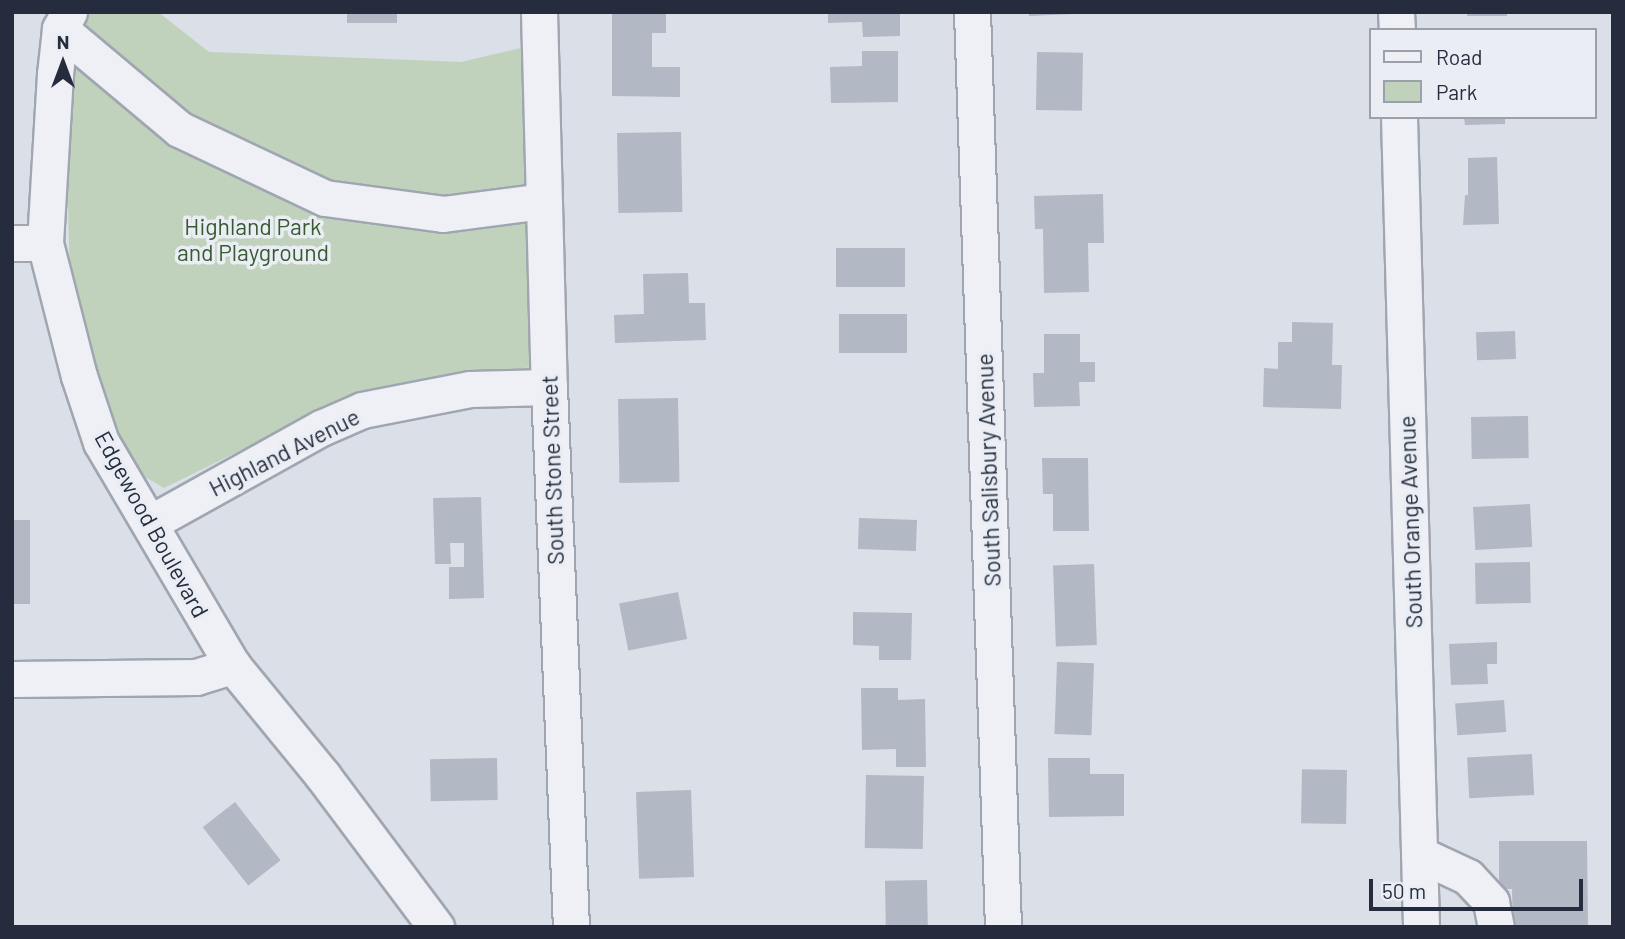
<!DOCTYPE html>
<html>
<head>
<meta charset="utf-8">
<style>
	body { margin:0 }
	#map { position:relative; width:1625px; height:939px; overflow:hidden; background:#dbdfe7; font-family:Barlow,sans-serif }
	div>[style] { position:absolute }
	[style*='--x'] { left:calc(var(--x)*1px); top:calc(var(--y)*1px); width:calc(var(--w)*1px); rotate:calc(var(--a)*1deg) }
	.green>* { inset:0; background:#c0d1bc }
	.building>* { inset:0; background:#b2b8c4; transform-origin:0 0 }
	.roads { filter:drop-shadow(2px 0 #a0a6b1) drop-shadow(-2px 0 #a0a6b1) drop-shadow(0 2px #a0a6b1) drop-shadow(0 -2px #a0a6b1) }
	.minor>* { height:35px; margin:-17.5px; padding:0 17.5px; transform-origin:17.5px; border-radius:17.5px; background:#eef0f5 }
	span { translate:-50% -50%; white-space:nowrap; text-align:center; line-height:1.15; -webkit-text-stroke:7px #eaeef4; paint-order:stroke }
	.park-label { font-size:23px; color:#375a31 }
	.street-label { font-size:23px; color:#242c3d }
	.frame { position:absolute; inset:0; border:14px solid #242c3d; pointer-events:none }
	.legend { position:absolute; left:1369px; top:28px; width:228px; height:91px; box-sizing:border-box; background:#eaeef4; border:2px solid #9ba0ab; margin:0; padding:9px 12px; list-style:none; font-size:21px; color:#242c3d }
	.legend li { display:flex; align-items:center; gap:14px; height:35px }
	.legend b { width:35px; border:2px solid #9ba0ab }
	.north { position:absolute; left:28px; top:28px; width:70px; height:70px; -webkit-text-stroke:5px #eaeef4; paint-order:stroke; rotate:0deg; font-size:19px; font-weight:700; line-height:28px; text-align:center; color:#242c3d }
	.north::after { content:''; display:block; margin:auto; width:24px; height:32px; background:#242c3d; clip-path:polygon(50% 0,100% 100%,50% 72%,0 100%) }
	.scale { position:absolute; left:1369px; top:879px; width:214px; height:32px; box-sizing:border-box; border:4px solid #242c3d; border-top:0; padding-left:9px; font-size:21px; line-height:24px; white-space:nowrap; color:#242c3d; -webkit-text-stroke:5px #eaeef4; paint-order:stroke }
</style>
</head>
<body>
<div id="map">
	<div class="green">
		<div style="clip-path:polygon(88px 12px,158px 12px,209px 52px,461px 62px,529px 46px,533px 367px,435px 378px,353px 395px,164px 488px,140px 474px,113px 437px,70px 283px,68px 203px,70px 100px,84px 21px)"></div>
	</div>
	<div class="building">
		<div style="left:347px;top:12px;width:50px;height:11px"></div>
		<div style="clip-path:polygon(612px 12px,666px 12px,666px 33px,652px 33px,652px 67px,680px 67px,680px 97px,612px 96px)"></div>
		<div style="clip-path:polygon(828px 12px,900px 12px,900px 36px,863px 37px,862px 22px,828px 23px)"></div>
		<div style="clip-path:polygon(1029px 12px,1074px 12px,1074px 14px,1029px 16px)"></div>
		<div style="left:1467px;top:12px;width:40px;height:4px"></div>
		<div style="clip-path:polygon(862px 51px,898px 51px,898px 102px,831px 103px,830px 67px,862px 66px)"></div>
		<div style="left:1037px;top:52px;width:46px;height:58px;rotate:1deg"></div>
		<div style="clip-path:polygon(1464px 117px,1505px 117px,1505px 124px,1465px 125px)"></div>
		<div style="left:681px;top:132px;width:80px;height:64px;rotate:89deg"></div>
		<div style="clip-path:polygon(1497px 157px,1499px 224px,1463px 225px,1465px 195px,1468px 195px,1468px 158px)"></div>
		<div style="clip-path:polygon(1103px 194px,1104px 243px,1088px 243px,1089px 292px,1044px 293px,1043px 229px,1035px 229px,1034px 196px)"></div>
		<div style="left:905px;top:248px;width:39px;height:69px;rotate:90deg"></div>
		<div style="clip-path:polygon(688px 273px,689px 303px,705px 303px,706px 340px,615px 343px,614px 315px,644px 314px,643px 274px)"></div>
		<div style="left:907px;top:314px;width:39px;height:68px;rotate:90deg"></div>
		<div style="clip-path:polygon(1292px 322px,1333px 323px,1332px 365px,1342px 365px,1341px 409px,1263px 407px,1264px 368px,1278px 369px,1278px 342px,1292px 342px)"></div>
		<div style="left:1515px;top:331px;width:28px;height:39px;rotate:88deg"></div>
		<div style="clip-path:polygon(1044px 334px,1080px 334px,1080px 362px,1095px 362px,1095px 382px,1079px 382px,1080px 406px,1034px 407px,1033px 373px,1044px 373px)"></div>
		<div style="left:678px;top:398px;width:84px;height:60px;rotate:89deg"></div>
		<div style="left:1528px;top:416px;width:42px;height:57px;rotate:89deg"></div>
		<div style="clip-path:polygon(1042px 458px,1088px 458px,1089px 531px,1053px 531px,1053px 494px,1043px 494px)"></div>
		<div style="clip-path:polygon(481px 497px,484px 598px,449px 599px,449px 567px,464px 567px,464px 543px,450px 543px,451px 564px,435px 564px,433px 498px)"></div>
		<div style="left:1530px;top:504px;width:43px;height:57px;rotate:87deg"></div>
		<div style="left:859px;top:518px;width:58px;height:31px;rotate:2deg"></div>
		<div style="left:12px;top:520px;width:18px;height:84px"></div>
		<div style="left:1530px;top:562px;width:41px;height:55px;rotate:89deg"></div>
		<div style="left:1094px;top:564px;width:81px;height:41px;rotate:88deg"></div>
		<div style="left:678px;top:592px;width:48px;height:60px;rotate:79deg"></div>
		<div style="clip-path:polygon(853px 612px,912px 613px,911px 660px,879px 660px,879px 646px,853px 645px)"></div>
		<div style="clip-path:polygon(1497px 642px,1497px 664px,1487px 664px,1488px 684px,1451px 685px,1449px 644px)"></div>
		<div style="left:1057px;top:662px;width:37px;height:72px;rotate:2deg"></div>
		<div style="clip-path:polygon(861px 688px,898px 688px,898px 700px,925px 699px,926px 767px,896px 767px,896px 749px,862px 750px)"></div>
		<div style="left:1504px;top:700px;width:32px;height:49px;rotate:86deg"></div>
		<div style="left:1532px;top:754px;width:41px;height:65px;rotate:87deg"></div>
		<div style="left:497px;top:758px;width:42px;height:67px;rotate:89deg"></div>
		<div style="clip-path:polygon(1048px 758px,1090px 758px,1090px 774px,1124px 774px,1124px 816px,1049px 817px)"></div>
		<div style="left:1347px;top:770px;width:54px;height:45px;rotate:91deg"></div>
		<div style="left:866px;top:775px;width:58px;height:73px;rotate:1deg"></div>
		<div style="left:691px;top:790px;width:87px;height:55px;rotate:88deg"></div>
		<div style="left:235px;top:802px;width:74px;height:41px;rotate:52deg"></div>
		<div style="clip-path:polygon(1499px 841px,1587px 841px,1588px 927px,1513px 927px,1512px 889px,1499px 889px)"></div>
		<div style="left:927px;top:880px;width:47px;height:42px;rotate:89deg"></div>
	</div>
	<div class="roads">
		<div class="minor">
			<div style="--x:69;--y:12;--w:19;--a:118"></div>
			<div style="--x:60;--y:29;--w:45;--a:96.3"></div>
			<div style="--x:55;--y:74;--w:169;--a:93.4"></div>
			<div style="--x:45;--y:243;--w:137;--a:75.7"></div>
			<div style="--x:79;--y:376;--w:70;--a:71.6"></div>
			<div style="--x:101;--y:442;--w:260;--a:59.5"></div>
			<div style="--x:233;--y:666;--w:142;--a:50.7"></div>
			<div style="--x:323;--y:776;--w:189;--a:53.2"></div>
			<div style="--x:539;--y:12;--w:375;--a:88.5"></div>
			<div style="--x:549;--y:387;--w:540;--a:87.67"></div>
			<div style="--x:972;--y:12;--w:916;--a:88.06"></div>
			<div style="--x:1396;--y:12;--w:18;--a:87"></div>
			<div style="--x:60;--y:29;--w:155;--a:40"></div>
			<div style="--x:179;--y:129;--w:161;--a:25.3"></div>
			<div style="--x:325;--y:198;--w:119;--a:7.7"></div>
			<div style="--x:443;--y:214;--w:101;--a:-7.4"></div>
			<div style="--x:1399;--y:117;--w:810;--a:88.44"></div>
			<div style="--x:12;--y:243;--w:33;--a:0"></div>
			<div style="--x:150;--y:523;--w:196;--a:-29.1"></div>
			<div style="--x:321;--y:428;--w:45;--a:-23.7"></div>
			<div style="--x:362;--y:410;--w:110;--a:-11"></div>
			<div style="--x:470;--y:389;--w:79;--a:-1.5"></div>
			<div style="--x:12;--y:679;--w:184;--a:-0.6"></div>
			<div style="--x:196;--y:677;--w:39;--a:-17"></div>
			<div style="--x:1419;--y:854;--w:54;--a:25.1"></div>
			<div style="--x:1468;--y:877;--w:34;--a:47"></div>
			<div style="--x:1491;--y:902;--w:25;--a:79"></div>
		</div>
	</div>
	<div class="park-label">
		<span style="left:253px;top:239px">Highland Park<br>and Playground</span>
	</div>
	<div class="street-label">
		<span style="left:284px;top:452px;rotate:-27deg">Highland Avenue</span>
		<span style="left:552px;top:470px;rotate:-92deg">South Stone Street</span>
		<span style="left:988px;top:470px;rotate:-92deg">South Salisbury Avenue</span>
		<span style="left:1410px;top:522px;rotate:-92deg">South Orange Avenue</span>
		<span style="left:152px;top:524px;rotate:61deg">Edgewood Boulevard</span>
	</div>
	<div class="frame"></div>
	<ul class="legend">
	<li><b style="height:9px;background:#eef0f5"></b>Road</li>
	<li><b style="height:19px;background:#c0d1bc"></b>Park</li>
	</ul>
	<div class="north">N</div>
	<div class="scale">50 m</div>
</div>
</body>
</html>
